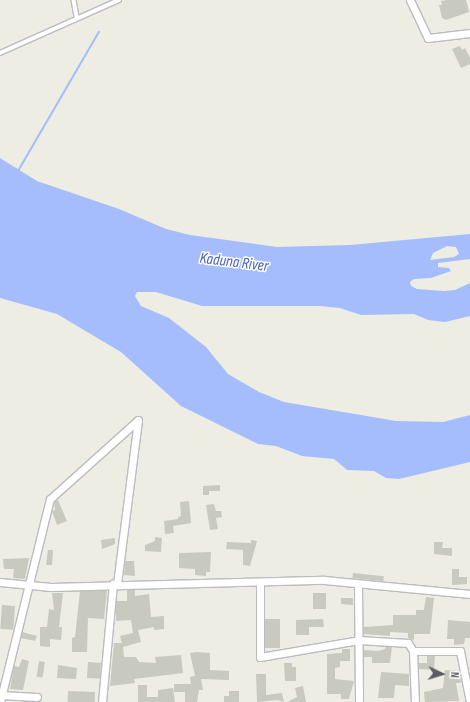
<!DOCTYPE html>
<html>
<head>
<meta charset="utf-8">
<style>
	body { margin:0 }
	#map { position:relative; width:470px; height:702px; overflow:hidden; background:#edede3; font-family:"Sofia Sans Condensed",sans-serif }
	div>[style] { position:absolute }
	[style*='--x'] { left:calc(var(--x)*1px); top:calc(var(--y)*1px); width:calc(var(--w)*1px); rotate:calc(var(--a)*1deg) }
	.water>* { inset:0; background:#a5bdfc }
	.stream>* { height:2px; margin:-1px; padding:0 1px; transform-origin:1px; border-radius:1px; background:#a5bdfc }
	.building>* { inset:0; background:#c8c9bf; transform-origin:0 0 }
	.roads { filter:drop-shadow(1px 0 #bbbbc1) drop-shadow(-1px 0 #bbbbc1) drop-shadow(0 1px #bbbbc1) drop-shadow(0 -1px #bbbbc1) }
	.lane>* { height:3.5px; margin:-1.75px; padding:0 1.75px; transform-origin:1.75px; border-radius:1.75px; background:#fff }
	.street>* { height:7px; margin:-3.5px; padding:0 3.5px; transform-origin:3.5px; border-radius:3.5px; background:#fff }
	span { translate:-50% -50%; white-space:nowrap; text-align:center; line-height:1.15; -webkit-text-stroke:3px #fff; paint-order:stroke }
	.water-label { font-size:16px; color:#4860bf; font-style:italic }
	.north { position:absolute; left:422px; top:654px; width:40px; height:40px; -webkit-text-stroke:3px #fff; paint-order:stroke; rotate:94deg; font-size:11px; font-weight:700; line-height:16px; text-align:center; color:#5b5d63 }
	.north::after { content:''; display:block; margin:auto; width:14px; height:18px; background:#5b5d63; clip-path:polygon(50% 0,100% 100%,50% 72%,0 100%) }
</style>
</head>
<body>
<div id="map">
	<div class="water">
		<div style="clip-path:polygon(evenodd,0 158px,37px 181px,119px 209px,166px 229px,190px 235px,277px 247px,350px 245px,470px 234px,470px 259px,438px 263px,438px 267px,449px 268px,451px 271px,431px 278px,414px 279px,410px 282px,411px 286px,417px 289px,444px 291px,455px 290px,470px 283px,470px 316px,445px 322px,428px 320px,414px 314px,361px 315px,340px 308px,320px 306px,202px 306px,156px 292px,137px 292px,135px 296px,141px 306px,169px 318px,206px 347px,228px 374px,259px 392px,284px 402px,396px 421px,443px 422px,470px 415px,470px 462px,399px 479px,386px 478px,374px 471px,347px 470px,334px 459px,302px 456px,276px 446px,258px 444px,181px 406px,121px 352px,57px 314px,0 298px,0 158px,447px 246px,456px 247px,459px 254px,454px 257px,430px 260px,433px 253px,447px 246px)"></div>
	</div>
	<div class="stream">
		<div style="--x:18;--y:171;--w:161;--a:-59.8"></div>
	</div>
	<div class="building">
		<div style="clip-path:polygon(447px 0,466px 0,469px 12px,446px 20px,442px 18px,439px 5px,442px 5px,441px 1px)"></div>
		<div style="clip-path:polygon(460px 46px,462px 50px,465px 48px,470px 58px,470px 64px,461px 68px,452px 49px)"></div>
		<div style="clip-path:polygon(220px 485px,220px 491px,209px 491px,209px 495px,203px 495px,203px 486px)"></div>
		<div style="clip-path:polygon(58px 500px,67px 521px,57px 525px,52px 511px,55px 510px,54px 502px)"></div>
		<div style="clip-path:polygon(189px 501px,191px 523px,173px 526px,174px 533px,165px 534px,164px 521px,178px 519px,178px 517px,181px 516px,180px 502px)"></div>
		<div style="clip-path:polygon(214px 504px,216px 511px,221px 511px,222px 517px,216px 518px,218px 529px,210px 530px,206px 505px)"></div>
		<div style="clip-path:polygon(155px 537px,162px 538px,161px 552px,145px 551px,145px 545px,155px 541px)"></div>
		<div style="clip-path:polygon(115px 538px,115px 544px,102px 549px,101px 540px)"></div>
		<div style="clip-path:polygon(251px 540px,257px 541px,250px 566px,243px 565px,243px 550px,226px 549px,227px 542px,251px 543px)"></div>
		<div style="clip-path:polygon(434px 542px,443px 542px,442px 548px,452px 548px,452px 556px,434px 554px)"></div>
		<div style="clip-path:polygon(48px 550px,53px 550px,52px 565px,46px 565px)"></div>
		<div style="clip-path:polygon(211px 552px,210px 572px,206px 572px,206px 576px,195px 575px,195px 569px,179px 568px,179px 553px)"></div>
		<div style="clip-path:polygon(29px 558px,25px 579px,13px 578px,14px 569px,4px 569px,3px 559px)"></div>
		<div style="clip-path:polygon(125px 561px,134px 561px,135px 576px,124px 575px)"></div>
		<div style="clip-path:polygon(452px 569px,459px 569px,459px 577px,467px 577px,467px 584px,452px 585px)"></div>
		<div style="left:353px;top:573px;width:31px;height:5px;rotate:6deg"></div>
		<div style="clip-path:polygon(127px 590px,135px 590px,135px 596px,149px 594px,151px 617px,164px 616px,164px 629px,154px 630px,154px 627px,138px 630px,141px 642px,123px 647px,124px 657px,136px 657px,139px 662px,156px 663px,155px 657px,181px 655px,183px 673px,134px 679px,135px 683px,110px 686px,114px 643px,122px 643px,120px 636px,133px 633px,131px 620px,116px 621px,116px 601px,127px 601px)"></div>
		<div style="clip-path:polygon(80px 591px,107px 591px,104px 619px,88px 618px,87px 652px,72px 652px,72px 638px,75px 637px)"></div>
		<div style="clip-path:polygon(52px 593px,63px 593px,59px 627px,62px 627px,61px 640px,50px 639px,50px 647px,40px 646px,40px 627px,47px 627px,49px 609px,54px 610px)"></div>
		<div style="left:313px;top:593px;width:13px;height:16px"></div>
		<div style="clip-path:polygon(426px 597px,434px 598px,430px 634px,414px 634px,414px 640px,408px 638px,408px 633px,390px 632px,390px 636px,364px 634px,364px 627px,393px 625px,393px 615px,416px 615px,416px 610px,424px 610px)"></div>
		<div style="clip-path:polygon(341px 598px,353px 598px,353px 605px,341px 604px)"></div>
		<div style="left:2px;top:605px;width:13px;height:24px;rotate:4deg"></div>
		<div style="left:280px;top:619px;width:29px;height:15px;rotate:90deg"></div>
		<div style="clip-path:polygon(323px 619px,324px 627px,309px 627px,309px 635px,296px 635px,296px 620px)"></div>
		<div style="clip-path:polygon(448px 620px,470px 622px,470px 638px,465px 638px,464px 644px,454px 645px,454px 639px,447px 639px)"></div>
		<div style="clip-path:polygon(22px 632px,37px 636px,35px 641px,21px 638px)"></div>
		<div style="clip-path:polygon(386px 647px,392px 647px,390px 663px,372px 663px,372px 657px,364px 657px,364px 650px,378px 651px,385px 649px)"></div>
		<div style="clip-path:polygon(342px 649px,350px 649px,350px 661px,340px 661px,340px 667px,335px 668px,335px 679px,354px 681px,349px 699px,341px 699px,341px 694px,327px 694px,327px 654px,342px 653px)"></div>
		<div style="clip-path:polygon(197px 652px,210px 653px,210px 670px,229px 671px,229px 680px,201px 679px,203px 690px,199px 690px,197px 702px,185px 702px,185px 692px,174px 692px,174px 684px,191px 684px,190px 677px,195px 676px,190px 653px)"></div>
		<div style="clip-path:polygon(427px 656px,435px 656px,434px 670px,419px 669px,418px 663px,427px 663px)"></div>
		<div style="clip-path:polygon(22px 659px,29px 661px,23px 690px,10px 689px,14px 666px,19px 667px)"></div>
		<div style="left:39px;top:661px;width:6px;height:16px;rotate:9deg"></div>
		<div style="left:88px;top:662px;width:13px;height:16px;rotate:4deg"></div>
		<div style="clip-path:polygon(284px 663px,292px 663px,292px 667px,296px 667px,296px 681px,285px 681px)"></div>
		<div style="clip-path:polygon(58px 665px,77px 668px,76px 679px,57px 678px)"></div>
		<div style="clip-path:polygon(445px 670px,459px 671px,461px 683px,456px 683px,459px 701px,425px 702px,424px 692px,443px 688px)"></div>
		<div style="clip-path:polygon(381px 672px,409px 674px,409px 686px,395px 685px,394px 698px,378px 698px)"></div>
		<div style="clip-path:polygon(256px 674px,266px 674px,266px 695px,282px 693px,284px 702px,277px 700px,257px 702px)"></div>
		<div style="clip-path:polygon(138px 685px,147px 685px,147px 697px,158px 697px,158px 690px,173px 688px,175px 702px,138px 702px)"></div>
		<div style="clip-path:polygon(303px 686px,306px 702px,287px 702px,297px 697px,295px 688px)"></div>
		<div style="left:68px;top:691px;width:27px;height:11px;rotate:2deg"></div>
		<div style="clip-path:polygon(229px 691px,239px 691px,239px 702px,224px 702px,224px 696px,229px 696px)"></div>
	</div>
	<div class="roads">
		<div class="lane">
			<div style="--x:74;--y:0;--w:17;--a:80"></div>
			<div style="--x:0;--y:53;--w:130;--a:-24"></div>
		</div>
		<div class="street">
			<div style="--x:410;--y:0;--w:42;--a:64.7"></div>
			<div style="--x:428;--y:38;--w:42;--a:-6.8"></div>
			<div style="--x:0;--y:582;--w:51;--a:5.6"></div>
			<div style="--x:51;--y:587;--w:273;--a:-1.5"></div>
			<div style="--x:324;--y:580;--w:147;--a:5.5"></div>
			<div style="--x:260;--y:582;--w:75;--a:90"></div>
			<div style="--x:260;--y:657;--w:100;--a:-9.7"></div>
			<div style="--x:359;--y:640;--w:49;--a:3.5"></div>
			<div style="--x:408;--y:643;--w:9;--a:58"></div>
			<div style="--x:413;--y:651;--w:51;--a:87.8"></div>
			<div style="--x:358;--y:584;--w:118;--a:89.5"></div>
			<div style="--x:413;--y:651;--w:47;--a:0"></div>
			<div style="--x:460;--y:651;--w:52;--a:78.9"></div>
			<div style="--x:0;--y:695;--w:37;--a:3"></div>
			<div style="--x:0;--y:702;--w:209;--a:-76.2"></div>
			<div style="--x:50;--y:499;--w:118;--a:-41.9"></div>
			<div style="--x:138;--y:420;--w:165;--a:97.3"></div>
			<div style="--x:102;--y:702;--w:119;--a:-84.7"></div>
		</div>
	</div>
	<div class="water-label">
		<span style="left:234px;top:263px;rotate:7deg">Kaduna River</span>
	</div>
	<div class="north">N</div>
</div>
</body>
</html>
